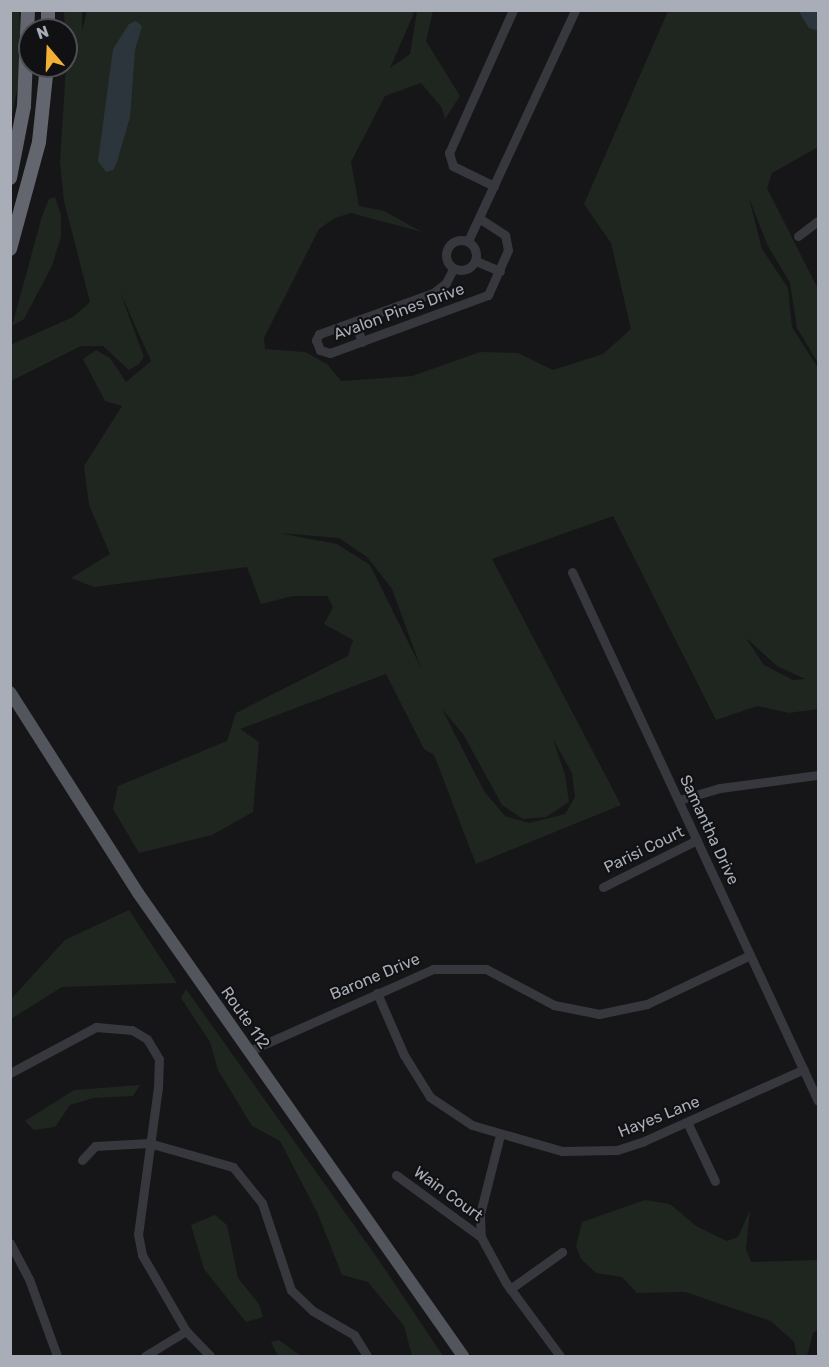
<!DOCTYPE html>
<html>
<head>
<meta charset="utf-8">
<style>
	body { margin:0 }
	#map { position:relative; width:829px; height:1367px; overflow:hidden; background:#161618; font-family:Rubik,sans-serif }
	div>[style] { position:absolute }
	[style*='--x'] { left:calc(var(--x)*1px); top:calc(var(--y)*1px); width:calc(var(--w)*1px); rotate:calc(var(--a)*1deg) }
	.green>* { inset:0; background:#1e261f }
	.water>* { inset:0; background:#2c353c }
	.minor>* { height:9px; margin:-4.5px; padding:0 4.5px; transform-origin:4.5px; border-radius:4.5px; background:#37383d }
	.minor>.ring { margin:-4.5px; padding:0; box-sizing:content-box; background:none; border:9px solid #37383d; border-radius:50% }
	.major>* { height:12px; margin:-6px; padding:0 6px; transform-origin:6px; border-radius:6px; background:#53555c }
	.highway>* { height:14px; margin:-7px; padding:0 7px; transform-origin:7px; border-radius:7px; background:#63666e }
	span { translate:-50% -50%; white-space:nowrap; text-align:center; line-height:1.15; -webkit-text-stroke:4.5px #111113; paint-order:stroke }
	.street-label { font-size:16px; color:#a8adb8 }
	.frame { position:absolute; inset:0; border:12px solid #a8adb8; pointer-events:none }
	.north { position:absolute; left:18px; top:18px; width:60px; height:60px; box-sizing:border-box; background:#111113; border:2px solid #4d4f55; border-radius:50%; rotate:341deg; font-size:16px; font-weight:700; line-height:24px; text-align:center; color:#a8adb8 }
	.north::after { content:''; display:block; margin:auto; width:21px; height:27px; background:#f2b134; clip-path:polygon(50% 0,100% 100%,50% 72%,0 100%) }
</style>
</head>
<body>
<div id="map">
	<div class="green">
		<div style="clip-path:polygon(11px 11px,19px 11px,22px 65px,11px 120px)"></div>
		<div style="clip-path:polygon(evenodd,64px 11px,82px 11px,82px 31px,87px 11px,415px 11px,390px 68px,410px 54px,417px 11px,433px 11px,426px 41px,460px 96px,445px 119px,442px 108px,421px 83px,385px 96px,351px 162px,359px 206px,384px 211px,422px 232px,351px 213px,335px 218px,319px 229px,264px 338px,265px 349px,305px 352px,327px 364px,341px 381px,412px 376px,480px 352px,518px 353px,553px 370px,603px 354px,631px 329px,611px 243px,584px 204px,668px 11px,818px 11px,818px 147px,772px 173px,767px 188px,818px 289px,818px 363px,797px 328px,790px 283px,768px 246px,749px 198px,762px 249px,788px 288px,792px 327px,818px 368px,818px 709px,789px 713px,757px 706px,716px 720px,613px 516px,492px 559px,621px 805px,476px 864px,434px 755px,424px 749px,386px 674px,240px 729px,259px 742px,253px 812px,212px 835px,139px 853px,113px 809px,118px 786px,227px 741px,236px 713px,348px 656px,353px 640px,324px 624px,333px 607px,327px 596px,293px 596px,261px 604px,247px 567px,94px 587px,71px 578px,110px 554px,89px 505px,84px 466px,122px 406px,105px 401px,83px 359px,96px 350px,110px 358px,126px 382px,151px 361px,120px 292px,144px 357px,139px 364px,129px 370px,103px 346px,81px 346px,11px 381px,10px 345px,73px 317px,90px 302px,64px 201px,60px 162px,66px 66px,64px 11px,279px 533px,339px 538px,367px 557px,392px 589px,421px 668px,370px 565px,337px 544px,279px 533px,64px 11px,746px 638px,777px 666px,805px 679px,793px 680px,764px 665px,746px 638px,64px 11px,442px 709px,463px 734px,502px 805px,523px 819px,546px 817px,569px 802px,565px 775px,553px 739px,572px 773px,575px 797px,565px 814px,529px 823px,505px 816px,484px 791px,442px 709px)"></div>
		<div style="clip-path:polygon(55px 197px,61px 215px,61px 236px,52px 266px,24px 319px,12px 326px,42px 216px,49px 199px)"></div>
		<div style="clip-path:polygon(129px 910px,177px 983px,62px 987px,11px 1019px,11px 999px,65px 940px)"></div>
		<div style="clip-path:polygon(186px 989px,378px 1259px,443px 1356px,412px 1356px,404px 1326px,368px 1282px,342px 1275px,317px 1212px,280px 1141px,252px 1126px,218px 1070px,210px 1042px,181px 998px)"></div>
		<div style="clip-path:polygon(140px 1085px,133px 1096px,93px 1098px,70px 1105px,55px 1127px,34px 1130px,25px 1121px,74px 1090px)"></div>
		<div style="clip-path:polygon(645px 1200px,670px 1204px,696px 1226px,727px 1241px,738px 1237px,750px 1210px,746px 1249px,751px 1262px,818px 1260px,818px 1330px,813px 1333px,807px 1356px,797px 1356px,794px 1342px,771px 1321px,685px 1292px,637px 1293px,622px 1277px,596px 1273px,581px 1259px,576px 1246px,582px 1222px)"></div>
		<div style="clip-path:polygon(215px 1215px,227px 1225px,238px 1278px,259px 1304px,263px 1317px,246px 1322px,204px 1269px,191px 1225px)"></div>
		<div style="clip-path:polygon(279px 1340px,301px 1356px,278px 1356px,271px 1342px)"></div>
	</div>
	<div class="water">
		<div style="clip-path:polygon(818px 11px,818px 31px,809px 28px,799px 12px)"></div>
		<div style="clip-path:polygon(136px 21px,142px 26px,135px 50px,130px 117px,117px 162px,113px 170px,106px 172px,98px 161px,113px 49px,129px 24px)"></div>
	</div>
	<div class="minor">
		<div style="--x:494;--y:186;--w:46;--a:-154"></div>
		<div style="--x:453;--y:166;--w:14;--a:-107"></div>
		<div style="--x:449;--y:153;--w:157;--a:-65.9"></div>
		<div style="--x:798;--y:236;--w:25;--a:-37"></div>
		<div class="ring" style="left:446px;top:240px;width:21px;height:21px"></div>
		<div style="--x:468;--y:241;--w:255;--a:-65.1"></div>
		<div style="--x:476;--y:261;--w:26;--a:23"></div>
		<div style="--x:453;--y:269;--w:16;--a:117"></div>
		<div style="--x:446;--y:283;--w:16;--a:142"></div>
		<div style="--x:433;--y:293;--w:121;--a:160.2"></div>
		<div style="--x:319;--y:334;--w:7;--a:117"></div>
		<div style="--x:316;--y:340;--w:11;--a:68"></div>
		<div style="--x:320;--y:350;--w:10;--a:17"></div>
		<div style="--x:330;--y:353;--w:168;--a:-20.2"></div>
		<div style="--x:488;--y:295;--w:49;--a:-66"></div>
		<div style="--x:508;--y:250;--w:15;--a:-101"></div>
		<div style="--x:505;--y:235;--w:31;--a:-147"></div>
		<div style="--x:355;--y:321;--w:22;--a:72"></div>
		<div style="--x:572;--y:572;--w:583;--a:65.06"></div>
		<div style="--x:679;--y:800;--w:43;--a:-16.3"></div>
		<div style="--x:720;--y:788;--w:99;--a:-7.6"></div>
		<div style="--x:603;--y:887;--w:105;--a:-26.6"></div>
		<div style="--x:377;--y:993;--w:68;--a:66.5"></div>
		<div style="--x:404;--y:1055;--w:49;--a:58.2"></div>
		<div style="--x:430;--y:1097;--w:50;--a:33.7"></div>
		<div style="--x:472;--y:1125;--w:94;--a:16.1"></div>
		<div style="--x:562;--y:1151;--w:55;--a:-1"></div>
		<div style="--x:617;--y:1150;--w:28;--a:-18"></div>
		<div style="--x:644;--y:1141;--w:175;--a:-24.2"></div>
		<div style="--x:249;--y:1051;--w:201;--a:-24"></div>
		<div style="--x:433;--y:969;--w:53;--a:0"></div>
		<div style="--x:486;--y:969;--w:77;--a:27.9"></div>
		<div style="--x:554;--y:1005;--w:46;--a:11.3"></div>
		<div style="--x:599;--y:1014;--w:49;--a:-11.8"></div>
		<div style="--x:647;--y:1004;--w:114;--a:-25.4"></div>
		<div style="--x:10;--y:1073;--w:98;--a:-28.1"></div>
		<div style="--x:96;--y:1027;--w:36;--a:5"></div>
		<div style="--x:132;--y:1030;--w:17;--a:31"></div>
		<div style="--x:147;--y:1039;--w:23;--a:59"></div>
		<div style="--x:159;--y:1059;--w:28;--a:92"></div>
		<div style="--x:158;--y:1087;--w:148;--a:97.7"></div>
		<div style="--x:138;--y:1234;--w:21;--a:79"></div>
		<div style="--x:142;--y:1255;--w:88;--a:59.9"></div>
		<div style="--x:688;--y:1124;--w:63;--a:64.7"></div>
		<div style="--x:500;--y:1135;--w:81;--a:104.2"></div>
		<div style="--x:480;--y:1214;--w:23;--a:88"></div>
		<div style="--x:481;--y:1237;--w:52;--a:61.5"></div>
		<div style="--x:506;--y:1283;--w:91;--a:53.5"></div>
		<div style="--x:82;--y:1160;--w:19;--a:-47"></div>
		<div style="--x:95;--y:1146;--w:54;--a:-3.2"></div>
		<div style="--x:149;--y:1143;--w:87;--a:15.9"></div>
		<div style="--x:233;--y:1167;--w:46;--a:51.1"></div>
		<div style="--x:262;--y:1203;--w:92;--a:71.6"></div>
		<div style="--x:291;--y:1290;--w:30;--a:44"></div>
		<div style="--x:313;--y:1311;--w:48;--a:30.3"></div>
		<div style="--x:354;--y:1335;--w:25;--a:58"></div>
		<div style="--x:396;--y:1175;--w:105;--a:36.1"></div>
		<div style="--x:10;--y:1243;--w:41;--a:62.2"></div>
		<div style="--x:29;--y:1279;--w:82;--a:70"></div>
		<div style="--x:510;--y:1289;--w:64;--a:-35.4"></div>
		<div style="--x:145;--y:1356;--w:48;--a:-31.4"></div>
		<div style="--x:186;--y:1331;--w:35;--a:46"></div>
	</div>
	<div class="major">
		<div style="--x:10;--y:692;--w:238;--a:57.5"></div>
		<div style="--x:138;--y:893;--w:566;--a:54.93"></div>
	</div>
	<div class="highway">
		<div style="--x:48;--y:30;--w:20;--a:-90"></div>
		<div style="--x:10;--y:178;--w:73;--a:-79"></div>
		<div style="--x:24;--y:106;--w:96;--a:-87.6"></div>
		<div style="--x:10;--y:249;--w:111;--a:-74.8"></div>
		<div style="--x:39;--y:142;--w:76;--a:-84"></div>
	</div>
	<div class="street-label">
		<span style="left:399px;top:312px;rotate:-20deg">Avalon Pines Drive</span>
		<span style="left:709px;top:830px;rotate:65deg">Samantha Drive</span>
		<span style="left:644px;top:850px;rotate:-26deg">Parisi Court</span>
		<span style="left:375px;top:977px;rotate:-23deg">Barone Drive</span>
		<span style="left:245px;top:1018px;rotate:55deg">Route 112</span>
		<span style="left:659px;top:1117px;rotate:-22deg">Hayes Lane</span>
		<span style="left:448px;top:1194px;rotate:36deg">Wain Court</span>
	</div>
	<div class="frame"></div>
	<div class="north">N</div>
</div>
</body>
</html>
